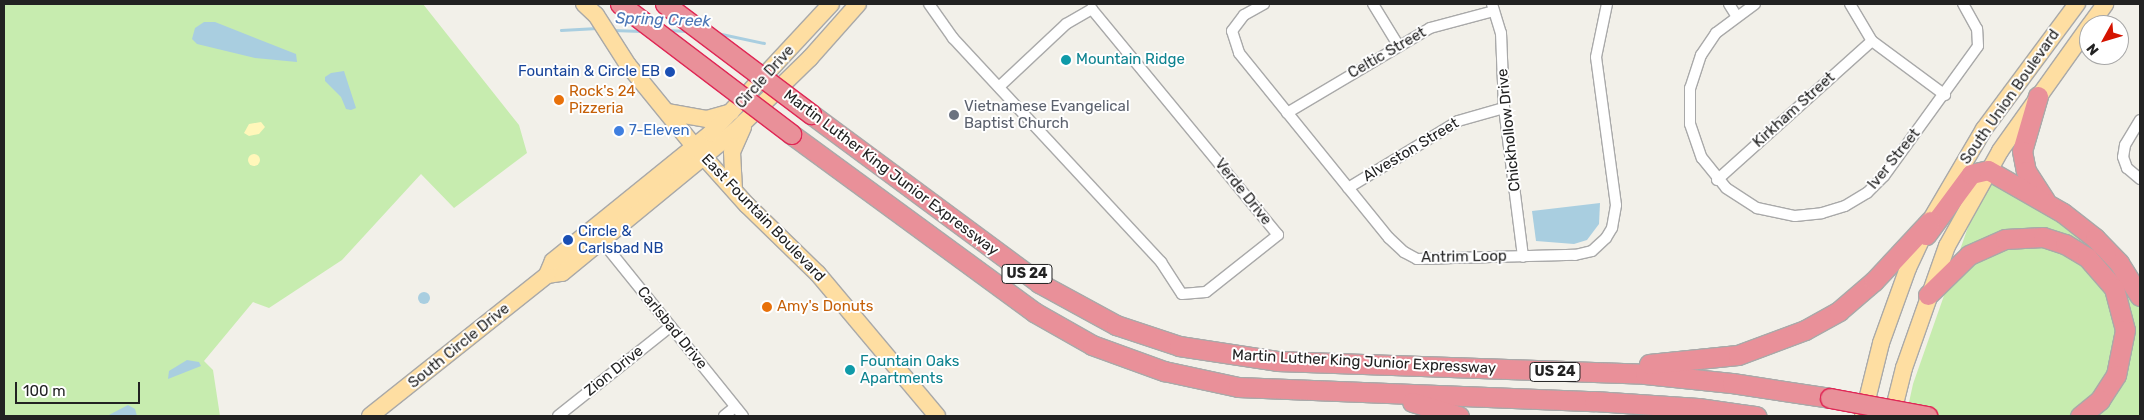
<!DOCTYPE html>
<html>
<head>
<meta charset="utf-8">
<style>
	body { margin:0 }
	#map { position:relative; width:2144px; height:420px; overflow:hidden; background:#f2f0e9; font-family:Rubik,sans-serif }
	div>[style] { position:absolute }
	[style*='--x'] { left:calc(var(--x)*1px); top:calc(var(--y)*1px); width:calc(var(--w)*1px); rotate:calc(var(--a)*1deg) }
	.grass>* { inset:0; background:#c7ecaf }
	.sand>* { inset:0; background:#fff7ba }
	.round { border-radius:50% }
	.water>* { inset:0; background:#a9cee0 }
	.stream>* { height:2.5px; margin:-1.25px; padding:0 1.25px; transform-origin:1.25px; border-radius:1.25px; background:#a9cee0 }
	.roads { filter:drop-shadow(1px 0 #a9a9a9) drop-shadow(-1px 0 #a9a9a9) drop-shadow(0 1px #a9a9a9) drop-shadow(0 -1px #a9a9a9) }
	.street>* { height:10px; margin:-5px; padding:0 5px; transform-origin:5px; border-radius:5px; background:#fff }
	.primary>* { height:16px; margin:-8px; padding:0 8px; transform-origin:8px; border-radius:8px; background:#fedea2 }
	.highway>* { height:19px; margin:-9.5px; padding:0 9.5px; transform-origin:9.5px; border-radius:9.5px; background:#e99099 }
	.bridges { filter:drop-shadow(1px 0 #df2755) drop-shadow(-1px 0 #df2755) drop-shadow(0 1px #df2755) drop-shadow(0 -1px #df2755) }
	.highway-bridge>* { height:19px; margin:-9.5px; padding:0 9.5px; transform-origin:9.5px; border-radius:9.5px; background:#e99099 }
	.dots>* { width:14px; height:14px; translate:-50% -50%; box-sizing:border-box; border:2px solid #fff; border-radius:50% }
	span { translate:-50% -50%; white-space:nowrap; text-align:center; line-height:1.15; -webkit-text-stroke:4px #fff; paint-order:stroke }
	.shield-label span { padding:1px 4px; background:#fff; border:1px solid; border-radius:4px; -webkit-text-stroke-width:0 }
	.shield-label { font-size:14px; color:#222; font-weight:700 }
	.street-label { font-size:15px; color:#222 }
	.culture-label { font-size:15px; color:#0d838f }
	.left { translate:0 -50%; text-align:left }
	.transit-label { font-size:15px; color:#164399 }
	.right { translate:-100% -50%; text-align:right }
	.food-label { font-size:15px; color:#c56008 }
	.worship-label { font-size:15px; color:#5b616d }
	.shop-label { font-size:15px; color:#366cbe }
	.water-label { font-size:16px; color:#4b76b5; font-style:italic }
	.frame { position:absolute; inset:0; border:5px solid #222; pointer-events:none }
	.north { position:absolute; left:2079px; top:15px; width:50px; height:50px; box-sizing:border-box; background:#fff; border:1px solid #a7a7a7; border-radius:50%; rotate:231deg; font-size:14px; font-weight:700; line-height:20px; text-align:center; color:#222 }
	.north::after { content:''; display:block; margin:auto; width:18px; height:22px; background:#d41300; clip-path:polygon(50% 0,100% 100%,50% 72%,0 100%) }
	.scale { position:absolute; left:15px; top:382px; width:125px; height:22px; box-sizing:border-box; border:2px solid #222; border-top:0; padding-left:6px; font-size:15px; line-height:18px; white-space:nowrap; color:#222; -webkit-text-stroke:4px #fff; paint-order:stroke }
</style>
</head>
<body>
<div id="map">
	<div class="grass">
		<div style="clip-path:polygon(4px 4px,423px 4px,519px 125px,527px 153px,454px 208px,421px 174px,342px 260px,269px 308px,253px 302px,204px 361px,213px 370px,220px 416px,4px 416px)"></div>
		<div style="clip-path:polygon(1988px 170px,2063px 213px,2140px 299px,2140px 416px,1906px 416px,1913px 384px)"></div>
	</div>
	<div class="sand">
		<div style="clip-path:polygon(261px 122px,265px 127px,259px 134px,249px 136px,244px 133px,249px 124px)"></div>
		<div class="round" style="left:248px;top:154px;width:12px;height:12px"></div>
	</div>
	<div class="water">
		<div style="clip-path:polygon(204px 22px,215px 22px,296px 54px,297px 62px,255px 58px,197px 44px,192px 39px,195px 28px)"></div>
		<div style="clip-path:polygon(344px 71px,356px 108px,351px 110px,346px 109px,341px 97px,325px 81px,325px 77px,331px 73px)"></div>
		<div style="clip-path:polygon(1600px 203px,1599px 224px,1587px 240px,1574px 244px,1536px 241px,1532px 211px)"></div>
		<div class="round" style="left:418px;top:292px;width:12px;height:12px"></div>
		<div style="clip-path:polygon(187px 360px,199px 362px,201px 366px,168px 379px,169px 371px)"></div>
		<div style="clip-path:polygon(128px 405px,135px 409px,137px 416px,107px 416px)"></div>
	</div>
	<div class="stream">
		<div style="--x:561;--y:30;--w:36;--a:-3"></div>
		<div style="--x:612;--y:30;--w:30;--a:2"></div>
		<div style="--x:667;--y:30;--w:20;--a:3"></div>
		<div style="--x:717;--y:33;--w:48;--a:12"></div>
	</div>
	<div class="roads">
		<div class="street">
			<div style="--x:929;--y:4;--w:42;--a:54.8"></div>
			<div style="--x:953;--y:38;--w:306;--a:47.1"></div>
			<div style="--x:1161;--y:262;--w:38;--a:57"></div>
			<div style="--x:1182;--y:294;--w:24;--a:-5"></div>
			<div style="--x:1206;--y:292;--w:92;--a:-38.4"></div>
			<div style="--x:1278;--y:235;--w:293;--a:-129.5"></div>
			<div style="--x:1092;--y:9;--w:30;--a:150"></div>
			<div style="--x:1066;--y:24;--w:92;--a:136.8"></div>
			<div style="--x:1264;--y:4;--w:23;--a:151"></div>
			<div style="--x:1244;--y:15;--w:20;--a:127"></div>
			<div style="--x:1232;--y:31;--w:23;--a:72"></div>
			<div style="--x:1239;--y:53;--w:238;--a:51"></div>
			<div style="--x:1389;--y:238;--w:21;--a:43"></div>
			<div style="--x:1404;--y:252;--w:15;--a:28"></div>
			<div style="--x:1417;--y:259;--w:158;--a:-1.5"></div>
			<div style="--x:1575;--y:255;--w:17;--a:-13"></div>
			<div style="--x:1592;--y:251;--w:19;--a:-43"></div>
			<div style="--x:1606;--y:238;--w:12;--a:-59"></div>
			<div style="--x:1612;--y:228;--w:23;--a:-80"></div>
			<div style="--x:1616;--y:205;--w:149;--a:-97.7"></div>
			<div style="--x:1596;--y:57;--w:54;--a:-78.3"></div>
			<div style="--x:1373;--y:4;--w:48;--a:58.6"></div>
			<div style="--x:1492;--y:4;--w:30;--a:73"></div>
			<div style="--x:1501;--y:33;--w:75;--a:87.7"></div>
			<div style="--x:1504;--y:108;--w:150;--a:82.7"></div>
			<div style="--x:1729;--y:4;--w:13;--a:58"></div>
			<div style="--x:1755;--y:4;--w:49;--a:143.4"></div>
			<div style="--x:1716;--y:33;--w:27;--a:124"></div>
			<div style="--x:1701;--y:55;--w:35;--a:108"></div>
			<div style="--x:1690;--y:88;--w:36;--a:90"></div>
			<div style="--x:1690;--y:124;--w:36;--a:71"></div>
			<div style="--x:1702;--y:158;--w:38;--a:51"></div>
			<div style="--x:1726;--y:188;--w:37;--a:33"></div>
			<div style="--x:1757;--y:208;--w:39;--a:12"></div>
			<div style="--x:1795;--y:216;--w:27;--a:-6"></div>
			<div style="--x:1822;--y:213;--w:24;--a:-17"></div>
			<div style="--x:1845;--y:206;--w:26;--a:-31"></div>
			<div style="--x:1867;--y:193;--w:24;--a:-45"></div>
			<div style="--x:1884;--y:176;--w:160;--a:-54.1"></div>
			<div style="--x:1978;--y:46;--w:17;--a:-93"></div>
			<div style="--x:1977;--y:29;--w:29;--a:-119"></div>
			<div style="--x:1850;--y:4;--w:43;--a:59.3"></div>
			<div style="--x:1872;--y:41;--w:91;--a:36.5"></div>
			<div style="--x:1287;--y:113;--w:166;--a:-30.7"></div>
			<div style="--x:1430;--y:28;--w:66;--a:-14.9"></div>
			<div style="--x:2140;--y:120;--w:29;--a:121"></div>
			<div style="--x:2125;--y:145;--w:12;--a:99"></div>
			<div style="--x:2123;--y:157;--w:12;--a:70"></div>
			<div style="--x:2127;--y:168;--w:17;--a:40"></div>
			<div style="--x:1717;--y:180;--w:208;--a:-41.9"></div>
			<div style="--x:1348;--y:188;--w:129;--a:-31.3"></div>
			<div style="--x:1458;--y:121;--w:48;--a:-15.8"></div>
			<div style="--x:601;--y:240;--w:226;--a:51.1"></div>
			<div style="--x:558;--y:416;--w:144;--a:-38.5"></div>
			<div style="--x:724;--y:416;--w:14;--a:-39"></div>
		</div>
		<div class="primary">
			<div style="--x:584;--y:4;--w:16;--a:43"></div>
			<div style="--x:596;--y:15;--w:59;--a:57.4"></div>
			<div style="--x:628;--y:65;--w:104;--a:50.8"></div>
			<div style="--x:694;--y:146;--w:79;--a:48.1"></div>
			<div style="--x:747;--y:205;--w:99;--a:44.2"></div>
			<div style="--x:818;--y:274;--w:185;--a:50"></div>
			<div style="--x:2090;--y:25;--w:26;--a:-54"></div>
			<div style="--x:667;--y:112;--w:41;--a:9.9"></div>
			<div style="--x:707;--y:119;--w:25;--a:-16"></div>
			<div style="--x:734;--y:190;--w:38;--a:-93"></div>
			<div style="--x:732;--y:152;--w:27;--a:-66"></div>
			<div style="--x:547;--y:275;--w:15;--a:-8"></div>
			<div style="--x:562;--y:273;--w:224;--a:-39.4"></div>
			<div style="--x:735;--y:131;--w:105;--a:-44.2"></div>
			<div style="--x:810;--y:58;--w:72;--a:-48.4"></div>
			<div style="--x:370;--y:416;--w:226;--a:-38.5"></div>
			<div style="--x:547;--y:275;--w:15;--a:-67"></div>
			<div style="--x:553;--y:261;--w:203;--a:-39"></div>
			<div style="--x:711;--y:133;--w:176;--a:-47.1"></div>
			<div style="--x:1863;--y:416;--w:75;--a:-76.1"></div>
			<div style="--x:1881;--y:343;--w:80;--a:-70.2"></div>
			<div style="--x:1908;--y:268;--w:52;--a:-64.9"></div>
			<div style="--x:1930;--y:221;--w:107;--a:-59.6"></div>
			<div style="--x:1984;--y:129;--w:156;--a:-53.4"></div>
			<div style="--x:1892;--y:416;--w:49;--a:-76"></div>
			<div style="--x:1904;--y:368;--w:129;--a:-70.6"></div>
			<div style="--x:1947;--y:246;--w:109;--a:-60.8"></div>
			<div style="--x:2000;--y:151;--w:153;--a:-54.5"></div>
		</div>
		<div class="highway">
			<div style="--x:2038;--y:96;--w:57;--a:106.2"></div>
			<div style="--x:2022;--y:151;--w:20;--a:79"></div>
			<div style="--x:2026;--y:171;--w:35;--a:57"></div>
			<div style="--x:811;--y:114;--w:284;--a:36.5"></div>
			<div style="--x:1039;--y:283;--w:88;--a:28.6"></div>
			<div style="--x:1116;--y:325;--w:66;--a:18.4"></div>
			<div style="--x:1179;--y:346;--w:99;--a:8.7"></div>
			<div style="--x:1277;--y:361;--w:368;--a:2"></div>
			<div style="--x:1645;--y:374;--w:87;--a:5.9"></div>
			<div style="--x:1732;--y:383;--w:99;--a:8.7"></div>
			<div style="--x:791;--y:134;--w:301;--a:36.2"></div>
			<div style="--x:1034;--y:312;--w:67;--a:29.6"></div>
			<div style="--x:1092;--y:345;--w:77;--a:19.9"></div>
			<div style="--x:1164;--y:371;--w:76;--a:12.2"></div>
			<div style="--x:1238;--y:387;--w:356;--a:2.3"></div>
			<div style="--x:1594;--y:401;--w:104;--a:3.9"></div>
			<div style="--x:1698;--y:408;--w:59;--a:7.9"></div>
			<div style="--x:1926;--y:235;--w:76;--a:-53.6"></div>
			<div style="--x:1971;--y:174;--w:17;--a:-13"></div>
			<div style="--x:1988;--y:170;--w:86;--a:29.8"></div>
			<div style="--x:2063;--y:213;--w:41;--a:38"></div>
			<div style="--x:2095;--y:238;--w:35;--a:46"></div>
			<div style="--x:2119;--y:263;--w:39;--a:58"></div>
			<div style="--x:1928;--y:295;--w:57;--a:-44.3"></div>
			<div style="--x:1969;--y:255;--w:39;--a:-24"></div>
			<div style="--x:2005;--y:239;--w:38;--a:-3"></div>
			<div style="--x:2043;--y:237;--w:23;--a:18"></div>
			<div style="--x:2065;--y:244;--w:26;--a:31"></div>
			<div style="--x:2087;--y:257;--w:41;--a:48.9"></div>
			<div style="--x:2114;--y:288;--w:43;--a:75.3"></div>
			<div style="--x:2125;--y:330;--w:46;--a:101.3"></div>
			<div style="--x:2116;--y:375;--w:30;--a:123"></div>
			<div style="--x:2100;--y:400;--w:26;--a:141"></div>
			<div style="--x:1649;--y:364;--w:89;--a:-5.8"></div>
			<div style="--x:1738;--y:355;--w:72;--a:-20.5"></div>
			<div style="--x:1805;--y:330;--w:39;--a:-29"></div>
			<div style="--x:1839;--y:311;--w:46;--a:-40.6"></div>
			<div style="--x:1874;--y:281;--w:82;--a:-47"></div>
			<div style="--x:1412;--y:402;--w:49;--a:16.6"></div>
		</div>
	</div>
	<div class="bridges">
		<div class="highway-bridge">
			<div style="--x:620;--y:4;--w:215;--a:37.2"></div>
			<div style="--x:665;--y:4;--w:183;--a:37"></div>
			<div style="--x:1830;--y:398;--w:99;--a:10.5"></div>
		</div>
	</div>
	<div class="dots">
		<div style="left:1066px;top:60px;background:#0f9aa8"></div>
		<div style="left:670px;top:72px;background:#1a4fb4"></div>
		<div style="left:559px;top:100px;background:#e8710a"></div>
		<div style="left:954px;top:115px;background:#6b7280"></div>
		<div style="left:619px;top:131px;background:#3f7fe0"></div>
		<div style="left:568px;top:240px;background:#1a4fb4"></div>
		<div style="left:767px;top:307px;background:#e8710a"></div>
		<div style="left:850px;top:370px;background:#0f9aa8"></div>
	</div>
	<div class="shield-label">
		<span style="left:1027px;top:274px">US 24</span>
		<span style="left:1555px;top:372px">US 24</span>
	</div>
	<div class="street-label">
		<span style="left:1387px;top:53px;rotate:-30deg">Celtic Street</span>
		<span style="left:765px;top:77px;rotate:-48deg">Circle Drive</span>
		<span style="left:2010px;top:97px;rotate:-55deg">South Union Boulevard</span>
		<span style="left:1794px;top:110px;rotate:-42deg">Kirkham Street</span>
		<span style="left:1509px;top:130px;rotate:-96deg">Chickhollow Drive</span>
		<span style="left:1411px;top:150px;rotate:-31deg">Alveston Street</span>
		<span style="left:1894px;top:159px;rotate:-51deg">Iver Street</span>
		<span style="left:891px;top:173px;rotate:37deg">Martin Luther King Junior Expressway</span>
		<span style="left:1243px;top:192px;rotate:51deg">Verde Drive</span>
		<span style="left:763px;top:218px;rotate:46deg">East Fountain Boulevard</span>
		<span style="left:1464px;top:257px;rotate:-1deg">Antrim Loop</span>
		<span style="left:672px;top:328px;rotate:51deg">Carlsbad Drive</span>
		<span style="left:459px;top:346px;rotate:-39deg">South Circle Drive</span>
		<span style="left:1364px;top:362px;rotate:3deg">Martin Luther King Junior Expressway</span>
		<span style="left:614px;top:371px;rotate:-39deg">Zion Drive</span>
	</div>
	<div class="culture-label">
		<span class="left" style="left:1076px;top:60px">Mountain Ridge</span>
		<span class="left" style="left:860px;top:370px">Fountain Oaks<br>Apartments</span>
	</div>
	<div class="transit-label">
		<span class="right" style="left:660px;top:72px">Fountain &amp; Circle EB</span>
		<span class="left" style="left:578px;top:240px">Circle &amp;<br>Carlsbad NB</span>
	</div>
	<div class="food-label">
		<span class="left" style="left:569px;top:100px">Rock's 24<br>Pizzeria</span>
		<span class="left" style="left:777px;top:307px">Amy's Donuts</span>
	</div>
	<div class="worship-label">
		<span class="left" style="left:964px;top:115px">Vietnamese Evangelical<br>Baptist Church</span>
	</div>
	<div class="shop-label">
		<span class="left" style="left:629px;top:131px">7-Eleven</span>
	</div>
	<div class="water-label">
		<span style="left:663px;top:20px;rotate:2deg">Spring Creek</span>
	</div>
	<div class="frame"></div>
	<div class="north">N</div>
	<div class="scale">100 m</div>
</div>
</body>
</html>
